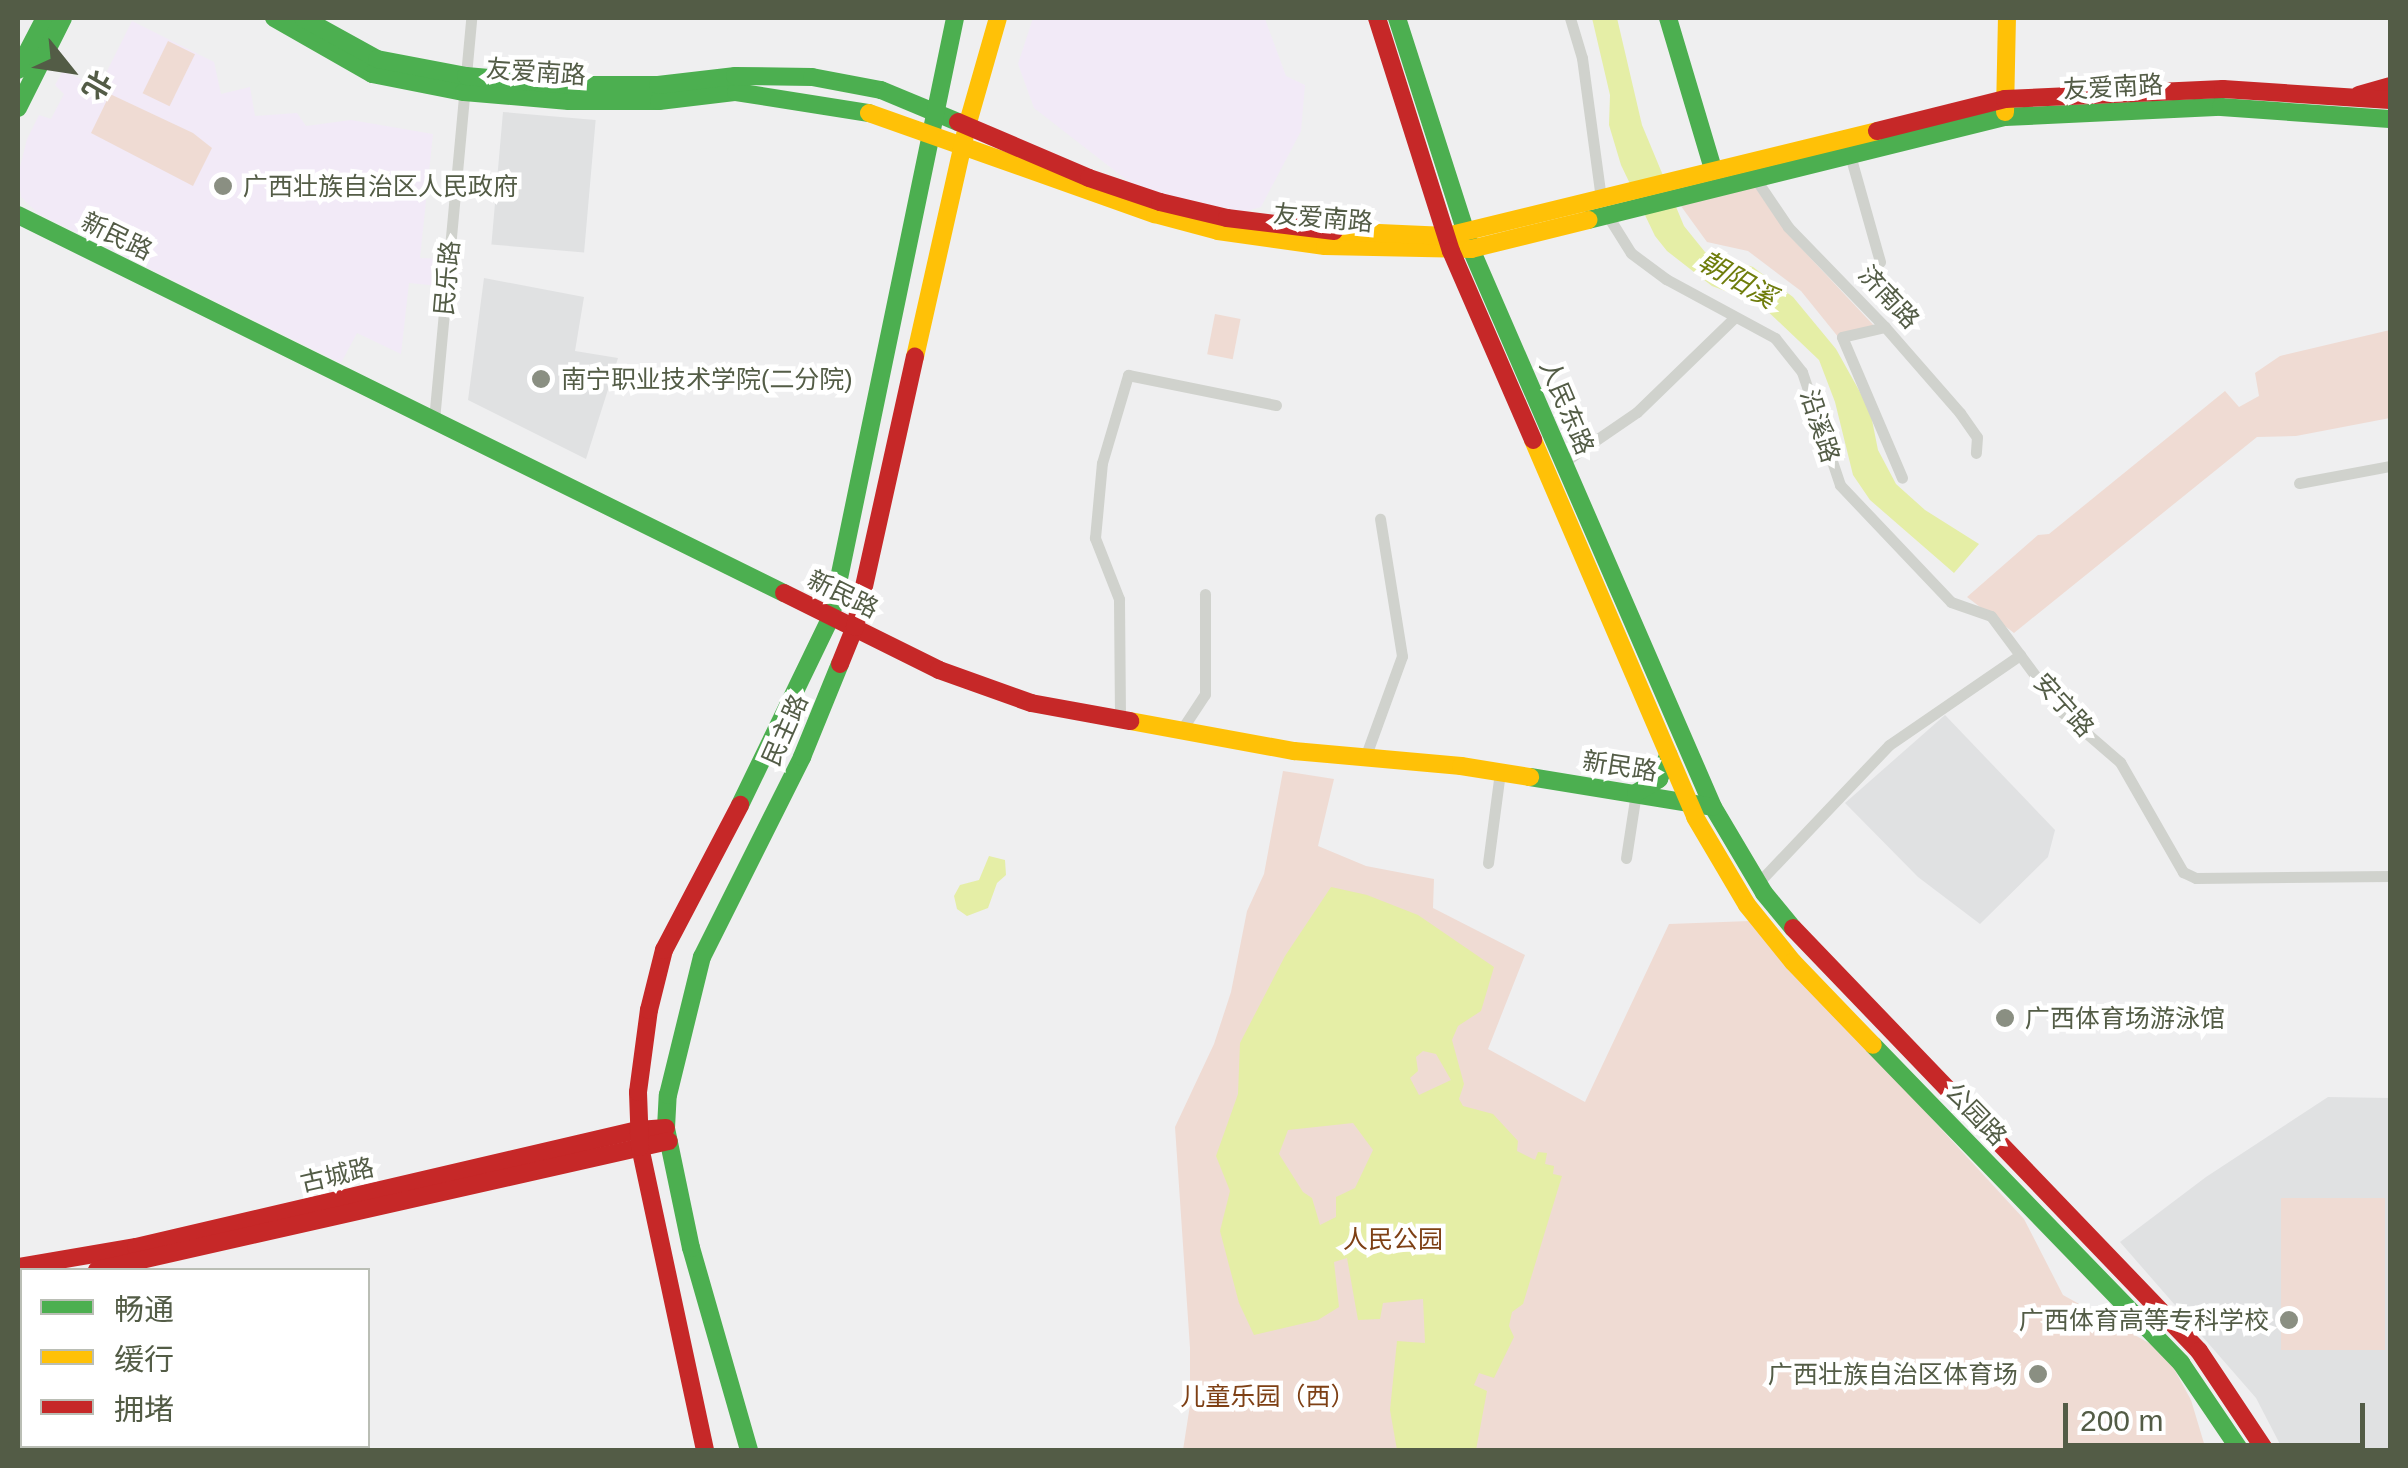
<!DOCTYPE html>
<html>
<head>
<meta charset="utf-8">
<style>
	body { margin:0 }
	#map { position:relative; width:2408px; height:1468px; overflow:hidden; background:#efeff0; font-family:Helvetica,"Noto Sans SC",sans-serif }
	div>[style] { position:absolute }
	[style*='--x'] { left:calc(var(--x)*1px); top:calc(var(--y)*1px); width:calc(var(--w)*1px); rotate:calc(var(--a)*1deg) }
	.commercial>* { inset:0; background:#f2eaf7 }
	.education>* { inset:0; background:#e0e1e2; transform-origin:0 0 }
	.green>* { inset:0; background:#efdbd3; transform-origin:0 0 }
	.water>* { inset:0; background:#e5eea6 }
	.street>* { height:11px; margin:-5.5px; padding:0 5.5px; transform-origin:5.5px; border-radius:5.5px; background:#d0d2cd }
	.fast>* { height:18px; margin:-9px; padding:0 9px; transform-origin:9px; border-radius:9px; background:#4caf50 }
	.slow>* { height:18px; margin:-9px; padding:0 9px; transform-origin:9px; border-radius:9px; background:#ffc107 }
	.jam>* { height:18px; margin:-9px; padding:0 9px; transform-origin:9px; border-radius:9px; background:#c62828 }
	.dots>* { width:28px; height:28px; translate:-50% -50%; box-sizing:border-box; border:5px solid #fff; border-radius:50% }
	span { translate:-50% -50%; white-space:nowrap; text-align:center; line-height:1.15; -webkit-text-stroke:9px #fff; paint-order:stroke }
	.street-label { font-size:25px; color:#535c46 }
	.poi-label { font-size:25px; color:#535c46 }
	.left { translate:0 -50%; text-align:left }
	.right { translate:-100% -50%; text-align:right }
	.park-label { font-size:25px; color:#7e4015 }
	.water-label { font-size:28px; color:#6f7d0c; font-style:italic }
	.frame { position:absolute; inset:0; border:20px solid #535c46; pointer-events:none }
	.legend { position:absolute; left:20px; top:1268px; width:350px; height:180px; box-sizing:border-box; background:#fff; border:2px solid #babeb5; margin:0; padding:12px 18px; list-style:none; font-size:30px; color:#535c46 }
	.legend li { display:flex; align-items:center; gap:20px; height:50px }
	.legend b { width:50px; border:2px solid #babeb5 }
	.north { position:absolute; left:20px; top:20px; width:100px; height:100px; -webkit-text-stroke:8px #fff; paint-order:stroke; rotate:120deg; font-size:28px; font-weight:700; line-height:40px; text-align:center; color:#535c46 }
	.north::after { content:''; display:block; margin:auto; width:35px; height:45px; background:#535c46; clip-path:polygon(50% 0,100% 100%,50% 72%,0 100%) }
	.scale { position:absolute; left:2063px; top:1403px; width:302px; height:45px; box-sizing:border-box; border:5px solid #535c46; border-top:0; padding-left:12px; font-size:30px; line-height:35px; white-space:nowrap; color:#535c46; -webkit-text-stroke:8px #fff; paint-order:stroke }
</style>
</head>
<body>
<div id="map">
	<div class="commercial">
		<div style="clip-path:polygon(1033px 18px,1265px 19px,1286px 76px,1305px 85px,1301px 131px,1261px 207px,1243px 212px,1137px 188px,1034px 108px,1018px 64px)"></div>
		<div style="clip-path:polygon(132px 21px,214px 62px,221px 94px,250px 87px,255px 116px,297px 113px,306px 126px,351px 120px,433px 134px,420px 258px,442px 259px,440px 286px,409px 283px,401px 354px,357px 333px,341px 363px,39px 214px,21px 197px,18px 175px,27px 139px,39px 115px,51px 119px,64px 94px,55px 85px,63px 71px,99px 87px)"></div>
	</div>
	<div class="education">
		<div style="left:503px;top:112px;width:93px;height:133px;rotate:5deg"></div>
		<div style="clip-path:polygon(484px 278px,584px 297px,575px 351px,618px 358px,586px 459px,468px 400px)"></div>
		<div style="clip-path:polygon(1945px 715px,2055px 830px,2048px 857px,1980px 924px,1918px 877px,1845px 803px)"></div>
		<div style="clip-path:polygon(2328px 1097px,2390px 1098px,2390px 1450px,2283px 1450px,2256px 1398px,2120px 1242px,2206px 1177px)"></div>
	</div>
	<div class="green">
		<div style="left:168px;top:41px;width:30px;height:58px;rotate:26deg"></div>
		<div style="clip-path:polygon(110px 94px,193px 133px,212px 148px,193px 186px,91px 133px)"></div>
		<div style="clip-path:polygon(1752px 183px,1786px 232px,1879px 331px,1839px 338px,1801px 291px,1748px 251px,1707px 242px,1678px 202px)"></div>
		<div style="left:1215px;top:314px;width:26px;height:41px;rotate:11deg"></div>
		<div style="clip-path:polygon(2390px 330px,2390px 418px,2296px 436px,2257px 437px,2014px 633px,1967px 597px,2038px 535px,2049px 534px,2225px 391px,2239px 407px,2259px 396px,2255px 373px,2280px 356px)"></div>
		<div style="clip-path:polygon(1283px 771px,1334px 779px,1318px 846px,1366px 866px,1434px 879px,1433px 908px,1525px 955px,1488px 1049px,1585px 1102px,1669px 924px,1750px 921px,2024px 1219px,2063px 1295px,2165px 1352px,2191px 1400px,2206px 1450px,1183px 1450px,1190px 1405px,1190px 1348px,1175px 1127px,1214px 1044px,1231px 992px,1247px 911px,1264px 874px)"></div>
		<div style="left:2281px;top:1198px;width:104px;height:152px"></div>
	</div>
	<div class="water">
		<div style="clip-path:polygon(1592px 18px,1617px 18px,1642px 125px,1684px 226px,1705px 252px,1753px 267px,1793px 297px,1836px 349px,1870px 410px,1878px 450px,1896px 484px,1925px 510px,1979px 544px,1954px 573px,1870px 500px,1853px 475px,1835px 402px,1819px 360px,1760px 304px,1712px 286px,1667px 251px,1655px 236px,1621px 165px,1609px 125px,1610px 95px)"></div>
		<div style="clip-path:polygon(989px 856px,1005px 860px,1006px 875px,997px 883px,988px 908px,967px 916px,957px 909px,954px 896px,960px 885px,979px 880px)"></div>
		<div style="clip-path:polygon(evenodd,1331px 887px,1367px 895px,1418px 915px,1494px 967px,1481px 1011px,1458px 1026px,1452px 1040px,1464px 1084px,1459px 1099px,1463px 1106px,1493px 1114px,1518px 1141px,1517px 1151px,1535px 1160px,1538px 1152px,1547px 1153px,1545px 1164px,1554px 1166px,1553px 1174px,1562px 1176px,1523px 1304px,1512px 1312px,1509px 1326px,1514px 1337px,1494px 1378px,1479px 1373px,1474px 1385px,1487px 1391px,1476px 1450px,1397px 1450px,1390px 1410px,1397px 1341px,1425px 1343px,1423px 1299px,1383px 1303px,1380px 1319px,1358px 1320px,1347px 1258px,1334px 1262px,1339px 1307px,1318px 1320px,1254px 1335px,1239px 1303px,1220px 1231px,1230px 1191px,1216px 1156px,1238px 1094px,1240px 1043px,1285px 956px,1331px 887px,1423px 1051px,1436px 1054px,1451px 1080px,1419px 1095px,1410px 1078px,1418px 1071px,1416px 1057px,1423px 1051px,1331px 887px,1353px 1123px,1373px 1150px,1355px 1188px,1336px 1197px,1336px 1217px,1320px 1225px,1312px 1198px,1303px 1192px,1279px 1154px,1288px 1130px,1353px 1123px)"></div>
	</div>
	<div class="street">
		<div style="--x:1570;--y:18;--w:42;--a:73.3"></div>
		<div style="--x:1582;--y:58;--w:141;--a:82.3"></div>
		<div style="--x:1850;--y:155;--w:111;--a:74.3"></div>
		<div style="--x:1755;--y:178;--w:59;--a:56"></div>
		<div style="--x:1788;--y:227;--w:139;--a:45.9"></div>
		<div style="--x:1885;--y:327;--w:114;--a:48.9"></div>
		<div style="--x:1960;--y:413;--w:29;--a:55"></div>
		<div style="--x:1977;--y:437;--w:16;--a:94"></div>
		<div style="--x:1606;--y:213;--w:47;--a:58"></div>
		<div style="--x:1631;--y:253;--w:44;--a:36.6"></div>
		<div style="--x:1666;--y:279;--w:124;--a:28.4"></div>
		<div style="--x:1775;--y:338;--w:43;--a:51.5"></div>
		<div style="--x:1802;--y:372;--w:119;--a:71.4"></div>
		<div style="--x:1840;--y:485;--w:161;--a:46.5"></div>
		<div style="--x:1951;--y:602;--w:42;--a:19.3"></div>
		<div style="--x:1991;--y:616;--w:49;--a:53.4"></div>
		<div style="--x:1885;--y:327;--w:44;--a:166.9"></div>
		<div style="--x:1842;--y:337;--w:153;--a:66.9"></div>
		<div style="--x:434;--y:420;--w:404;--a:-84.7"></div>
		<div style="--x:1564;--y:462;--w:88;--a:-34.4"></div>
		<div style="--x:1637;--y:412;--w:136;--a:-44.1"></div>
		<div style="--x:2299;--y:483;--w:93;--a:-10.6"></div>
		<div style="--x:1120;--y:716;--w:117;--a:-90.5"></div>
		<div style="--x:1119;--y:599;--w:66;--a:-111.5"></div>
		<div style="--x:1095;--y:538;--w:75;--a:-84.7"></div>
		<div style="--x:1102;--y:463;--w:92;--a:-73.5"></div>
		<div style="--x:1128;--y:375;--w:151;--a:11.5"></div>
		<div style="--x:1182;--y:729;--w:42;--a:-56.7"></div>
		<div style="--x:1205;--y:694;--w:100;--a:-90"></div>
		<div style="--x:1366;--y:755;--w:105;--a:-70"></div>
		<div style="--x:1402;--y:656;--w:139;--a:-99.1"></div>
		<div style="--x:1626;--y:858;--w:66;--a:-81.3"></div>
		<div style="--x:1488;--y:863;--w:92;--a:-82.5"></div>
		<div style="--x:1758;--y:883;--w:190;--a:-46.5"></div>
		<div style="--x:1889;--y:745;--w:159;--a:-34.5"></div>
		<div style="--x:2020;--y:655;--w:71;--a:53.6"></div>
		<div style="--x:2062;--y:712;--w:77;--a:40.8"></div>
		<div style="--x:2120;--y:762;--w:127;--a:60.2"></div>
		<div style="--x:2183;--y:872;--w:14;--a:25"></div>
		<div style="--x:2196;--y:878;--w:194;--a:-0.6"></div>
	</div>
	<div class="fast">
		<div style="--x:274;--y:18;--w:113;--a:29.7"></div>
		<div style="--x:372;--y:74;--w:94;--a:11.1"></div>
		<div style="--x:464;--y:92;--w:105;--a:4.9"></div>
		<div style="--x:569;--y:101;--w:90;--a:0"></div>
		<div style="--x:659;--y:101;--w:78;--a:-6.7"></div>
		<div style="--x:736;--y:92;--w:135;--a:9"></div>
		<div style="--x:303;--y:18;--w:85;--a:29"></div>
		<div style="--x:377;--y:59;--w:91;--a:10.8"></div>
		<div style="--x:466;--y:76;--w:104;--a:4.9"></div>
		<div style="--x:570;--y:85;--w:88;--a:0"></div>
		<div style="--x:658;--y:85;--w:78;--a:-6.7"></div>
		<div style="--x:735;--y:76;--w:77;--a:0.7"></div>
		<div style="--x:812;--y:77;--w:70;--a:10.7"></div>
		<div style="--x:881;--y:90;--w:83;--a:22.6"></div>
		<div style="--x:1397;--y:18;--w:243;--a:72.2"></div>
		<div style="--x:1471;--y:249;--w:608;--a:66.55"></div>
		<div style="--x:1713;--y:807;--w:100;--a:59.3"></div>
		<div style="--x:1764;--y:893;--w:45;--a:50.4"></div>
		<div style="--x:1668;--y:18;--w:158;--a:73.4"></div>
		<div style="--x:18;--y:70;--w:59;--a:-62.6"></div>
		<div style="--x:18;--y:108;--w:101;--a:-63.4"></div>
		<div style="--x:18;--y:215;--w:854;--a:26.27"></div>
		<div style="--x:1588;--y:220;--w:430;--a:-13.9"></div>
		<div style="--x:2005;--y:117;--w:216;--a:-2.7"></div>
		<div style="--x:2221;--y:107;--w:169;--a:4.1"></div>
		<div style="--x:1530;--y:777;--w:185;--a:9.3"></div>
		<div style="--x:1636;--y:793;--w:27;--a:-31"></div>
		<div style="--x:1659;--y:779;--w:26;--a:-69"></div>
		<div style="--x:740;--y:805;--w:209;--a:-64.2"></div>
		<div style="--x:831;--y:617;--w:612;--a:-78.3"></div>
		<div style="--x:1873;--y:1045;--w:443;--a:45.9"></div>
		<div style="--x:2181;--y:1363;--w:105;--a:55.9"></div>
		<div style="--x:18;--y:1283;--w:4;--a:0"></div>
		<div style="--x:171;--y:1446;--w:4;--a:76"></div>
		<div style="--x:749;--y:1450;--w:210;--a:-106"></div>
		<div style="--x:691;--y:1248;--w:123;--a:-101.8"></div>
		<div style="--x:666;--y:1128;--w:33;--a:-87"></div>
		<div style="--x:668;--y:1095;--w:142;--a:-76.2"></div>
		<div style="--x:702;--y:957;--w:224;--a:-63.4"></div>
		<div style="--x:802;--y:757;--w:100;--a:-67.8"></div>
	</div>
	<div class="slow">
		<div style="--x:2005;--y:112;--w:94;--a:-88.8"></div>
		<div style="--x:869;--y:113;--w:303;--a:19.5"></div>
		<div style="--x:1155;--y:214;--w:65;--a:15.1"></div>
		<div style="--x:1218;--y:231;--w:108;--a:8"></div>
		<div style="--x:1325;--y:246;--w:146;--a:1.2"></div>
		<div style="--x:1471;--y:249;--w:121;--a:-13.9"></div>
		<div style="--x:1334;--y:231;--w:113;--a:2.5"></div>
		<div style="--x:1447;--y:236;--w:443;--a:-13.7"></div>
		<div style="--x:915;--y:357;--w:237;--a:-77.3"></div>
		<div style="--x:967;--y:126;--w:112;--a:-74"></div>
		<div style="--x:1533;--y:440;--w:410;--a:66.7"></div>
		<div style="--x:1695;--y:817;--w:102;--a:59.4"></div>
		<div style="--x:1747;--y:905;--w:73;--a:51.1"></div>
		<div style="--x:1793;--y:962;--w:115;--a:46.1"></div>
		<div style="--x:1130;--y:721;--w:167;--a:10.4"></div>
		<div style="--x:1294;--y:751;--w:168;--a:5.1"></div>
		<div style="--x:1461;--y:766;--w:70;--a:9.1"></div>
	</div>
	<div class="jam">
		<div style="--x:1377;--y:18;--w:244;--a:72.4"></div>
		<div style="--x:1451;--y:251;--w:206;--a:66.5"></div>
		<div style="--x:2359;--y:95;--w:32;--a:-16"></div>
		<div style="--x:958;--y:122;--w:142;--a:23.1"></div>
		<div style="--x:1089;--y:178;--w:75;--a:18.7"></div>
		<div style="--x:1160;--y:202;--w:69;--a:13.4"></div>
		<div style="--x:1227;--y:218;--w:108;--a:6.9"></div>
		<div style="--x:1877;--y:131;--w:132;--a:-14"></div>
		<div style="--x:2005;--y:99;--w:218;--a:-2.6"></div>
		<div style="--x:2223;--y:89;--w:167;--a:3.8"></div>
		<div style="--x:784;--y:593;--w:173;--a:26.4"></div>
		<div style="--x:939;--y:670;--w:98;--a:19.7"></div>
		<div style="--x:1031;--y:703;--w:101;--a:10.3"></div>
		<div style="--x:840;--y:664;--w:40;--a:-68"></div>
		<div style="--x:855;--y:627;--w:277;--a:-77.5"></div>
		<div style="--x:1793;--y:928;--w:586;--a:46.17"></div>
		<div style="--x:2199;--y:1351;--w:119;--a:56.3"></div>
		<div style="--x:18;--y:1267;--w:120;--a:-9.6"></div>
		<div style="--x:136;--y:1247;--w:515;--a:-13.12"></div>
		<div style="--x:638;--y:1130;--w:28;--a:-4"></div>
		<div style="--x:97;--y:1270;--w:586;--a:-12.71"></div>
		<div style="--x:705;--y:1450;--w:310;--a:-102.1"></div>
		<div style="--x:640;--y:1147;--w:55;--a:-92.1"></div>
		<div style="--x:638;--y:1092;--w:83;--a:-82.4"></div>
		<div style="--x:649;--y:1010;--w:62;--a:-76"></div>
		<div style="--x:664;--y:950;--w:164;--a:-62.3"></div>
	</div>
	<div class="dots">
		<div style="left:223px;top:186px;background:#8a8f82"></div>
		<div style="left:541px;top:379px;background:#8a8f82"></div>
		<div style="left:2005px;top:1018px;background:#8a8f82"></div>
		<div style="left:2289px;top:1320px;background:#8a8f82"></div>
		<div style="left:2038px;top:1374px;background:#8a8f82"></div>
	</div>
	<div class="street-label">
		<span style="left:536px;top:72px;rotate:4deg">友爱南路</span>
		<span style="left:2113px;top:87px;rotate:-3deg">友爱南路</span>
		<span style="left:1323px;top:218px;rotate:5deg">友爱南路</span>
		<span style="left:117px;top:236px;rotate:26deg">新民路</span>
		<span style="left:447px;top:278px;rotate:-85deg">民乐路</span>
		<span style="left:1889px;top:297px;rotate:47deg">济南路</span>
		<span style="left:1567px;top:407px;rotate:67deg">人民东路</span>
		<span style="left:1820px;top:426px;rotate:72deg">沿溪路</span>
		<span style="left:843px;top:594px;rotate:26deg">新民路</span>
		<span style="left:2064px;top:705px;rotate:48deg">安宁路</span>
		<span style="left:785px;top:730px;rotate:-66deg">民主路</span>
		<span style="left:1620px;top:766px;rotate:9deg">新民路</span>
		<span style="left:1976px;top:1114px;rotate:46deg">公园路</span>
		<span style="left:337px;top:1175px;rotate:-13deg">古城路</span>
	</div>
	<div class="poi-label">
		<span class="left" style="left:243px;top:186px">广西壮族自治区人民政府</span>
		<span class="left" style="left:561px;top:379px">南宁职业技术学院(二分院)</span>
		<span class="left" style="left:2025px;top:1018px">广西体育场游泳馆</span>
		<span class="right" style="left:2269px;top:1320px">广西体育高等专科学校</span>
		<span class="right" style="left:2018px;top:1374px">广西壮族自治区体育场</span>
	</div>
	<div class="park-label">
		<span style="left:1393px;top:1239px">人民公园</span>
		<span style="left:1268px;top:1396px">儿童乐园（西）</span>
	</div>
	<div class="water-label">
		<span style="left:1737px;top:280px;rotate:30deg">朝阳溪</span>
	</div>
	<div class="frame"></div>
	<ul class="legend">
	<li><b style="height:12px;background:#4caf50"></b>畅通</li>
	<li><b style="height:12px;background:#ffc107"></b>缓行</li>
	<li><b style="height:12px;background:#c62828"></b>拥堵</li>
	</ul>
	<div class="north">北</div>
	<div class="scale">200 m</div>
</div>
</body>
</html>
